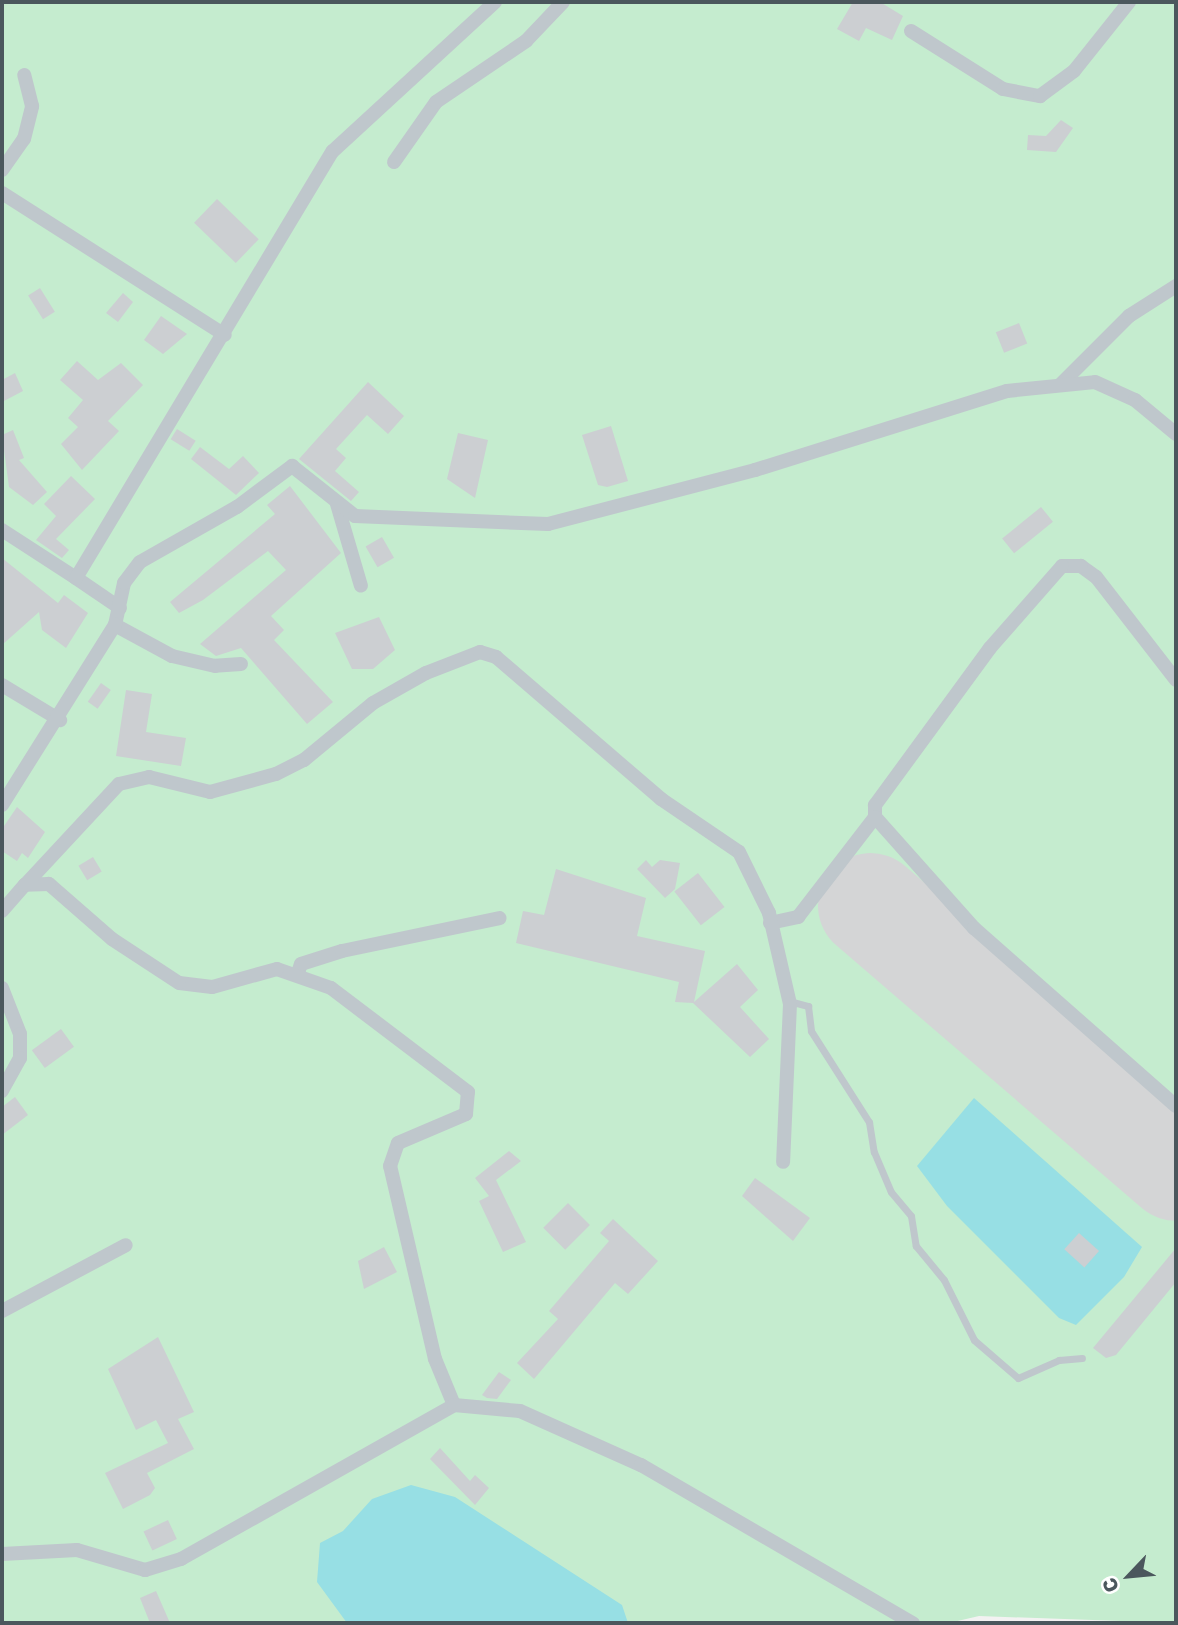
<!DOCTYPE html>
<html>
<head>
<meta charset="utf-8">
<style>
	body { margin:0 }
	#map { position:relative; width:1178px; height:1625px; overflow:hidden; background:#f3f2f2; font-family:"Golos Text",sans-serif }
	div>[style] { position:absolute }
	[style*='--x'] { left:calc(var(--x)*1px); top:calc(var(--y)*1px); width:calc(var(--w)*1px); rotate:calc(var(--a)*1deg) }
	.green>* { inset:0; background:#c5eccf }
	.water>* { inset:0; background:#97dfe4 }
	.runway>* { height:105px; margin:-52.5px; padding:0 52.5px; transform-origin:52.5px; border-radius:52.5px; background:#d4d5d6 }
	.building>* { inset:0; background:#cccfd2; transform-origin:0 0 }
	.service>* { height:7px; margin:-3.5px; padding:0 3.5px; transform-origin:3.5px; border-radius:3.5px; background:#bfc7cc }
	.minor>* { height:14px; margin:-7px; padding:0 7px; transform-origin:7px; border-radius:7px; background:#bfc7cc }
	span { translate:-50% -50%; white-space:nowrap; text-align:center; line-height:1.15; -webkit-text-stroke:7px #fff; paint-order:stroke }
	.frame { position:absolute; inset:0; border:4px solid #4b575d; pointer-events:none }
	.north { position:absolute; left:1094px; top:1541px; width:70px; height:70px; -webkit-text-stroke:5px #fff; paint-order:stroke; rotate:244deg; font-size:19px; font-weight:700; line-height:28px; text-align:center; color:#4b575d }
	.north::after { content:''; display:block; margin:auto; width:24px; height:32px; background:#4b575d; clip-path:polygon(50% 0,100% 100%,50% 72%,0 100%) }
</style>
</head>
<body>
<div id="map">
	<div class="green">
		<div style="clip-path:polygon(2px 2px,1176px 2px,1176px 1623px,979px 1616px,949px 1623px,2px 1623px)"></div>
	</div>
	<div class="water">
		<div style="clip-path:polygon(974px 1098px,1142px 1247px,1124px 1277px,1076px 1325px,1059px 1318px,947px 1206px,917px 1166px)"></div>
		<div style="clip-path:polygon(411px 1485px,455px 1497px,622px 1605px,628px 1623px,347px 1623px,317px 1582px,320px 1543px,343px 1531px,372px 1499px)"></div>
	</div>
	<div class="runway">
		<div style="--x:870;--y:905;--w:403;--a:40.7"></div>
	</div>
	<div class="building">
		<div style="clip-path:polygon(853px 2px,880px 2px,903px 16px,892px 40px,866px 28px,859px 41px,837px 29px)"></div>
		<div style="clip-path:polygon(1061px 120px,1073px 128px,1056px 152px,1027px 150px,1028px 135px,1046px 136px)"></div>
		<div style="left:217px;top:199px;width:58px;height:33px;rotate:44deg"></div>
		<div style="left:40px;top:288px;width:28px;height:14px;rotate:58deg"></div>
		<div style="clip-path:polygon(123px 293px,133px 302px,118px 322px,106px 313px)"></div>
		<div style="clip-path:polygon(161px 316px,187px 334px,163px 354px,144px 340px)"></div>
		<div style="left:1019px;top:323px;width:22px;height:25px;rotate:68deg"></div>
		<div style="clip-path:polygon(77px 361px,98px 380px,121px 363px,143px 385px,108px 421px,119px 431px,82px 470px,61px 444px,78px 427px,68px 418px,83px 400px,60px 380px)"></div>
		<div style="clip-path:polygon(15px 373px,23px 391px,2px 402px,2px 380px)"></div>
		<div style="clip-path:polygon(368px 382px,404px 416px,388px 434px,367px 415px,336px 449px,346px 458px,335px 471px,359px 492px,351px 501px,299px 459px)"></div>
		<div style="clip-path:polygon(611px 426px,628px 481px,607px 487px,598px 485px,582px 435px)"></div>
		<div style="left:177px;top:429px;width:22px;height:12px;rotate:32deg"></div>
		<div style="clip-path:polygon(13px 430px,24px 458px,19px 460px,47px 492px,33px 505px,9px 487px,2px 435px)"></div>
		<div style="clip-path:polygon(458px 433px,488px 440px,475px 498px,447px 479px)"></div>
		<div style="clip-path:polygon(200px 447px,229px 469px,243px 456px,259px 473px,236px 495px,191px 459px)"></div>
		<div style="clip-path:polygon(71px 476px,95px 499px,56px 539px,69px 550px,62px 558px,36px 540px,56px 516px,44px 504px)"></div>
		<div style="clip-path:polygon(290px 486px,341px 553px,271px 616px,284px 630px,274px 640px,333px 702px,307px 724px,241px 648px,216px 656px,200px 644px,286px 570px,268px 551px,203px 600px,179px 613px,170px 602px,275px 514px,267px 505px)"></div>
		<div style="left:1041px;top:507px;width:19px;height:50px;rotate:51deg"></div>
		<div style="left:382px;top:537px;width:24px;height:19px;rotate:60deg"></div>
		<div style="clip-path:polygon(2px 558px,58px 603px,64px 595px,88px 613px,66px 648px,42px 630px,39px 612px,2px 645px)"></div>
		<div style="clip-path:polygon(379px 617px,395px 650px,373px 669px,352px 669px,335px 633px)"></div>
		<div style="left:101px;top:683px;width:12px;height:23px;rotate:35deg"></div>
		<div style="clip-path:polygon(126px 690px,152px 694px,146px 732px,186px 738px,181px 766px,116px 756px)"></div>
		<div style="clip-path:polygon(17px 807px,45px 832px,28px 858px,22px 853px,17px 861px,2px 851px,2px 829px)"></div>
		<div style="left:93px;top:857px;width:17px;height:17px;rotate:59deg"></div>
		<div style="clip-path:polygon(646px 860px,652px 867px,660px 860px,680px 863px,675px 889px,665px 898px,637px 869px)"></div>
		<div style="clip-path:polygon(556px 869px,646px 898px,637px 936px,705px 951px,694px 1002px,737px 964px,758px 990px,740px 1007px,769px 1039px,750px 1057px,693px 1003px,675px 1002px,679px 982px,516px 943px,523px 911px,544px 915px)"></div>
		<div style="left:698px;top:873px;width:43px;height:30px;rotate:52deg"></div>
		<div style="left:61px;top:1029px;width:22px;height:36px;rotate:54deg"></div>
		<div style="clip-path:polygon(15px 1097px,28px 1115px,2px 1135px,2px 1107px)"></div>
		<div style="clip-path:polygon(509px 1151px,521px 1161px,496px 1180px,526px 1242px,503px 1252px,479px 1201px,489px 1196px,475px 1178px)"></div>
		<div style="clip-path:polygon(755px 1178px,810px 1218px,793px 1241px,742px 1196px)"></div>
		<div style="left:568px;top:1203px;width:31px;height:35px;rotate:45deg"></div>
		<div style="clip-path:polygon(613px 1219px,658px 1261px,628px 1294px,615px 1283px,534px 1379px,517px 1363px,558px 1319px,549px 1311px,609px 1241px,600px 1233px)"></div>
		<div style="left:1079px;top:1233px;width:27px;height:22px;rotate:42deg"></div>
		<div style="clip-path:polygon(384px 1247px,397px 1272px,364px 1289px,358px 1261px)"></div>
		<div style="clip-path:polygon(1176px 1248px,1176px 1282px,1116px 1355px,1106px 1358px,1093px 1348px)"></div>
		<div style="clip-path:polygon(158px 1337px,194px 1412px,178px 1419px,194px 1449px,147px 1473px,155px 1488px,150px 1495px,123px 1509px,105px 1473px,168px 1443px,156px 1420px,136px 1430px,108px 1369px)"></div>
		<div style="clip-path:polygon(499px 1372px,511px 1380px,497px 1399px,487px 1398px,482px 1395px)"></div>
		<div style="clip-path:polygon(440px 1448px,470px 1481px,475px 1475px,489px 1488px,475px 1505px,430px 1459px)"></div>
		<div style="left:168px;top:1520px;width:21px;height:27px;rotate:65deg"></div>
		<div style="clip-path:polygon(156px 1591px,170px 1623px,150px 1623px,140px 1598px)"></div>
	</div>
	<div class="service">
		<div style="--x:789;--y:1001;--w:20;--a:15"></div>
		<div style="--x:808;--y:1006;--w:25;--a:83"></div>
		<div style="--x:811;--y:1031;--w:108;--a:57.5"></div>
		<div style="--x:869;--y:1122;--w:30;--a:81"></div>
		<div style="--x:874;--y:1152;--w:43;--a:67"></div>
		<div style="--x:891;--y:1192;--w:31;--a:50"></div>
		<div style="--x:911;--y:1216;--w:30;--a:81"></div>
		<div style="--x:916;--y:1246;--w:44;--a:50.5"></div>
		<div style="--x:944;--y:1280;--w:67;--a:63.4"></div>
		<div style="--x:974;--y:1340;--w:58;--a:40.8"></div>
		<div style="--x:1018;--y:1378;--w:45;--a:-23.7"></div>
		<div style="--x:1059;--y:1360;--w:23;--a:-5"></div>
	</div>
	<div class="minor">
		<div style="--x:911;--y:31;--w:109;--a:32.2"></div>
		<div style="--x:1003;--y:89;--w:38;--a:11"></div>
		<div style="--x:1040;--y:96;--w:42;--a:-36.3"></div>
		<div style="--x:1074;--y:71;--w:88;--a:-51.4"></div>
		<div style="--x:394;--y:162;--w:73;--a:-55"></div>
		<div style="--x:436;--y:102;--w:109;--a:-34.1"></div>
		<div style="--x:526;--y:41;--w:54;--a:-46.5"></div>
		<div style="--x:2;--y:170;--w:38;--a:-55"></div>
		<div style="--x:24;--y:139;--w:34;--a:-76"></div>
		<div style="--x:32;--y:106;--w:32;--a:-104"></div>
		<div style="--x:2;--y:193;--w:264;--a:32.5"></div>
		<div style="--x:1060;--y:385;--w:98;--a:-45"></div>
		<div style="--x:1129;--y:316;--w:56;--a:-32.6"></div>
		<div style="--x:337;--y:504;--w:85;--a:73.7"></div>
		<div style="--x:2;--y:530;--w:88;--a:33"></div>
		<div style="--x:120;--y:608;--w:53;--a:-145.7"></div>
		<div style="--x:76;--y:578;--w:498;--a:-59"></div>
		<div style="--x:333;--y:151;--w:220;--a:-42.6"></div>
		<div style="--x:241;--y:664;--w:26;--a:176"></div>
		<div style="--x:215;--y:666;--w:44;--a:-166.9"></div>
		<div style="--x:172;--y:656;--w:65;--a:-151.5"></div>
		<div style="--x:115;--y:625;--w:43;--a:-77.9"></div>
		<div style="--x:124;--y:583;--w:26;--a:-53"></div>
		<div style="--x:140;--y:562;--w:112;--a:-29.6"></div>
		<div style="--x:237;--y:507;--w:69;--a:-36.7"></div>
		<div style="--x:292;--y:466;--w:80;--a:38.4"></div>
		<div style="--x:355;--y:516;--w:193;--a:2.4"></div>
		<div style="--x:548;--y:524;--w:214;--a:-14.6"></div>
		<div style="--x:755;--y:470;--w:264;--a:-17.4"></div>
		<div style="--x:1007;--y:391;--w:88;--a:-5.8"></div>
		<div style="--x:1095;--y:382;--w:44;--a:24.2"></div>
		<div style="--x:1135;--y:400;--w:53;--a:39.7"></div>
		<div style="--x:1176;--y:680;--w:130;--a:-127.8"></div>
		<div style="--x:1096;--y:577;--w:19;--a:-144"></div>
		<div style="--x:1081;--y:566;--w:19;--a:180"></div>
		<div style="--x:1062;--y:566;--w:109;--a:131.3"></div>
		<div style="--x:990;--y:648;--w:195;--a:126.2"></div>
		<div style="--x:875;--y:805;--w:12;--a:90"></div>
		<div style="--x:875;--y:817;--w:149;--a:48.3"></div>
		<div style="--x:974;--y:928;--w:269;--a:41.4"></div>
		<div style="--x:2;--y:685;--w:68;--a:31.1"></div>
		<div style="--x:2;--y:805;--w:213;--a:-57.9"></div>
		<div style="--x:2;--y:911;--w:35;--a:-49"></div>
		<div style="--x:770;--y:923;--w:29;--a:-12"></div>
		<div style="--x:798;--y:917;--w:126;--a:-52.4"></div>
		<div style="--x:298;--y:973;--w:9;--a:-72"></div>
		<div style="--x:301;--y:964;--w:43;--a:-17.6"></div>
		<div style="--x:342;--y:951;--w:161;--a:-11.8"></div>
		<div style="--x:2;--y:988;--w:49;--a:68.6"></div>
		<div style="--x:20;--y:1034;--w:24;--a:90"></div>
		<div style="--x:20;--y:1058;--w:38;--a:119"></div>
		<div style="--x:2;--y:1311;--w:140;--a:-28"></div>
		<div style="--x:454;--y:1405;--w:50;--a:-112.4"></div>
		<div style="--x:435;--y:1359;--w:198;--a:-103.1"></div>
		<div style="--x:390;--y:1166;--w:24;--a:-71"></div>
		<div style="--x:398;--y:1143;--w:74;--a:-23.1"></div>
		<div style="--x:466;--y:1114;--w:22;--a:-85"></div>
		<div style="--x:468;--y:1092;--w:172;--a:-142.8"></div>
		<div style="--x:331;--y:988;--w:57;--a:-160.6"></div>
		<div style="--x:277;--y:969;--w:67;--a:164.5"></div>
		<div style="--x:212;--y:987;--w:33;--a:-173"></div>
		<div style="--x:179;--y:983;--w:80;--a:-146.7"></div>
		<div style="--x:112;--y:939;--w:84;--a:-138.9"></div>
		<div style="--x:49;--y:884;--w:24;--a:178"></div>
		<div style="--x:25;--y:885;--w:138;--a:-47.1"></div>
		<div style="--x:119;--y:784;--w:31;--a:-13"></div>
		<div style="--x:149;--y:777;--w:63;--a:13.8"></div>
		<div style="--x:210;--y:792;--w:68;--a:-15.3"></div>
		<div style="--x:276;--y:774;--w:31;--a:-27"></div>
		<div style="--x:304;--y:760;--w:89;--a:-39.6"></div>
		<div style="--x:373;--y:703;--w:61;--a:-29.5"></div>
		<div style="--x:426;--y:673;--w:58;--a:-21.3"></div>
		<div style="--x:480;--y:652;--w:17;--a:17"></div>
		<div style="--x:496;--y:657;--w:218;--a:40.7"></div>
		<div style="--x:661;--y:799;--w:94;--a:34.2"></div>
		<div style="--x:739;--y:852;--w:68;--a:63.8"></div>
		<div style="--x:769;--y:913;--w:93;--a:77"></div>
		<div style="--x:790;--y:1004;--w:158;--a:92.5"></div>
		<div style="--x:2;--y:1554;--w:75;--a:-3.1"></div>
		<div style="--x:77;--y:1550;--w:71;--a:16.4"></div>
		<div style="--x:145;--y:1570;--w:38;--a:-17"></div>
		<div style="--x:181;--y:1559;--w:313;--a:-29.4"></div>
		<div style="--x:454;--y:1405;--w:66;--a:5.2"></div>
		<div style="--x:520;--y:1411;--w:133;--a:24.1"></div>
		<div style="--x:641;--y:1465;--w:315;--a:30.2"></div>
	</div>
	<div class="frame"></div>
	<div class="north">С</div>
</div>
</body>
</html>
